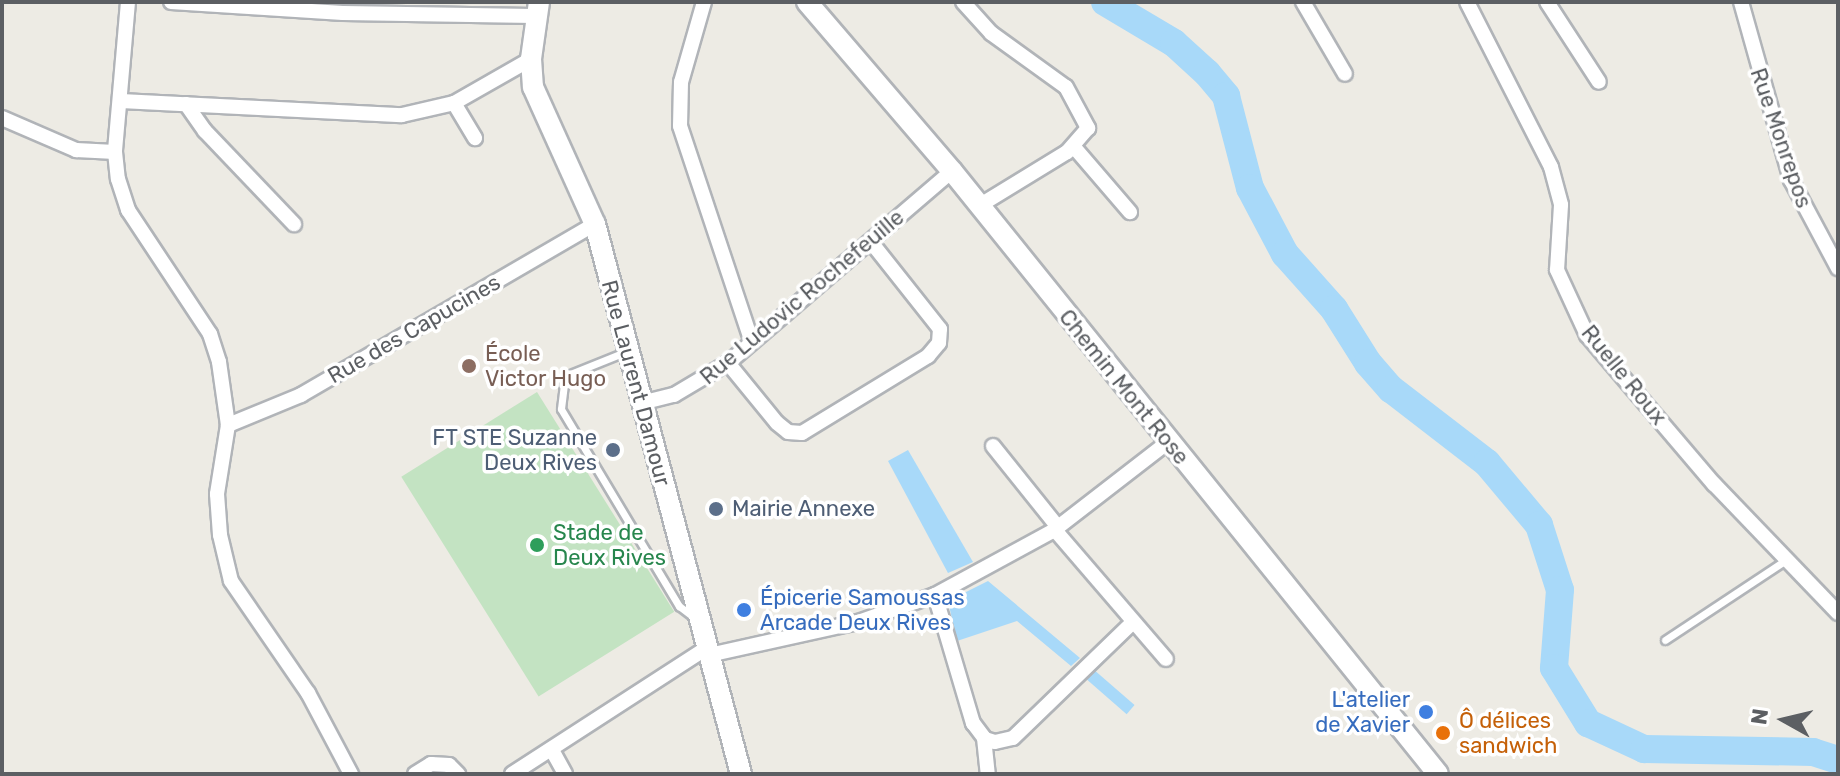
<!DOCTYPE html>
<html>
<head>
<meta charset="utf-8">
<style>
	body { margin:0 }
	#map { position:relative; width:1840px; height:776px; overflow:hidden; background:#edebe4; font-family:Rubik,sans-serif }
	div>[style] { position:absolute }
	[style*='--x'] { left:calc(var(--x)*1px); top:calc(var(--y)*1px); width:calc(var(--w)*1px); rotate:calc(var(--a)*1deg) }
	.green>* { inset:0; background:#c3e3c2; transform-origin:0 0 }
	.water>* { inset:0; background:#a8d9f9; transform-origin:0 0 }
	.river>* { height:28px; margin:-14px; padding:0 14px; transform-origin:14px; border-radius:14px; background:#a8d9f9 }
	.roads { filter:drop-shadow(2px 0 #b1b4b8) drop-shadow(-2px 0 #b1b4b8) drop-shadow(0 2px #b1b4b8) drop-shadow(0 -2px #b1b4b8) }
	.lane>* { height:7px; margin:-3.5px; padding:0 3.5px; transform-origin:3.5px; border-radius:3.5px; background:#fff }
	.street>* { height:14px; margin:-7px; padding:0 7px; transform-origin:7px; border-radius:7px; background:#fff }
	.secondary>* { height:20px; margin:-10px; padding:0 10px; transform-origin:10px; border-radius:10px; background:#fff }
	.dots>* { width:22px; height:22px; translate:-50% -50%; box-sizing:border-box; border:4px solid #fff; border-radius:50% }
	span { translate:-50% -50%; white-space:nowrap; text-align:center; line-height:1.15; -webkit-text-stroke:7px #fff; paint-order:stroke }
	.street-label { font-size:22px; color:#5c5f63 }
	.education-label { font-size:22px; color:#785e54 }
	.left { translate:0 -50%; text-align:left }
	.service-label { font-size:22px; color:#4e5e75 }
	.right { translate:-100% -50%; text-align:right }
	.leisure-label { font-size:22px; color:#27864d }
	.shop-label { font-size:22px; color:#366cbe }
	.food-label { font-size:22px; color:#c56008 }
	.frame { position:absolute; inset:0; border:4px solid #5c5f63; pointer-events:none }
	.north { position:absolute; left:1744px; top:680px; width:80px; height:80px; -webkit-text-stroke:6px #fff; paint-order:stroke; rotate:278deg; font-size:22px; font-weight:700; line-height:32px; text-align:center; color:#5c5f63 }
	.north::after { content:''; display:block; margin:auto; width:28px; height:36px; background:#5c5f63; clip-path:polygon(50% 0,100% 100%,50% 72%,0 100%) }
</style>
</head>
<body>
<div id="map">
	<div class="green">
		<div style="left:537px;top:392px;width:259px;height:160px;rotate:58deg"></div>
	</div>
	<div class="water">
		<div style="clip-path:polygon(908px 450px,973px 562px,948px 573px,888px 461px)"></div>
		<div style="clip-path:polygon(988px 581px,1080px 658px,1071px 666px,1017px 621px,957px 641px,948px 601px)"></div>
		<div style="left:1093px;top:669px;width:55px;height:12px;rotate:41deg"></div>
	</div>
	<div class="river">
		<div style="--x:1105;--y:2;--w:80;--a:30.7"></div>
		<div style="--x:1174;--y:43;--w:45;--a:42.3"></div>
		<div style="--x:1207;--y:73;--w:30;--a:50"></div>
		<div style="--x:1226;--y:96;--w:95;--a:75.4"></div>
		<div style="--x:1250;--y:188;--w:75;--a:62.1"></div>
		<div style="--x:1285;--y:254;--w:74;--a:48.3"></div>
		<div style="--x:1334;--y:309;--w:64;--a:57.8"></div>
		<div style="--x:1368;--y:363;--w:35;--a:49"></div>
		<div style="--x:1391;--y:389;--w:121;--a:37.6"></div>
		<div style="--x:1487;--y:463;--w:81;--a:50"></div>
		<div style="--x:1539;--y:525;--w:68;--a:72.1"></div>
		<div style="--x:1560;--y:590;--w:78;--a:94.4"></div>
		<div style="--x:1554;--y:668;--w:65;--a:58.3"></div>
		<div style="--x:1588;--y:723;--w:62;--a:24.9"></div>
		<div style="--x:1644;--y:749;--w:169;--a:1"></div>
		<div style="--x:1813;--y:752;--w:26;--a:18"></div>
	</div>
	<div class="roads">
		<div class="lane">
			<div style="--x:625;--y:352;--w:65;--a:158.2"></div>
			<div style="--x:565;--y:376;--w:33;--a:97"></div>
			<div style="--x:561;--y:409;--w:230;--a:59.1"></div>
			<div style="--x:679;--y:606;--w:21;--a:37"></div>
			<div style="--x:1665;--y:640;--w:145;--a:-33.5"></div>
		</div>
		<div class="street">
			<div style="--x:128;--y:2;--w:151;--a:95"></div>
			<div style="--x:115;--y:152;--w:27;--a:84"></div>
			<div style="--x:118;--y:179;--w:33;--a:72"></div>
			<div style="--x:128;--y:210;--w:149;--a:56.5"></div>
			<div style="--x:210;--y:334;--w:29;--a:72"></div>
			<div style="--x:219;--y:362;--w:64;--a:81.9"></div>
			<div style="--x:228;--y:425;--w:70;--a:99.1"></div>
			<div style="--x:217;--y:494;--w:41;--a:85.8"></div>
			<div style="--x:220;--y:535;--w:47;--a:76.6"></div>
			<div style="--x:231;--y:581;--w:136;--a:55.5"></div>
			<div style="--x:308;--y:693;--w:92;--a:62"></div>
			<div style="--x:171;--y:2;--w:172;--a:3.7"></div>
			<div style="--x:343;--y:13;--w:191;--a:0.9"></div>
			<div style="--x:704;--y:2;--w:83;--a:106"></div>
			<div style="--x:681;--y:82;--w:44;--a:91.3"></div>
			<div style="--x:680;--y:126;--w:225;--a:71.6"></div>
			<div style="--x:963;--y:2;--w:42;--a:47.9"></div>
			<div style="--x:991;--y:33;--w:92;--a:35.8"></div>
			<div style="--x:1066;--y:87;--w:47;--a:61.8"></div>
			<div style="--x:1088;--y:128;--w:32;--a:131"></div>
			<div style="--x:1067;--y:152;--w:103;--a:148.5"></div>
			<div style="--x:1303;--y:2;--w:83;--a:59.7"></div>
			<div style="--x:1467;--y:2;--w:185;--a:63"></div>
			<div style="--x:1551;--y:167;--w:39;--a:75"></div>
			<div style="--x:1561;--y:205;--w:65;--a:93.5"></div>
			<div style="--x:1557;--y:270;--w:72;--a:65.2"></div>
			<div style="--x:1587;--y:335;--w:196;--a:49.6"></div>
			<div style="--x:1714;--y:484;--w:179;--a:46.1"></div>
			<div style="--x:1547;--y:2;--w:95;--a:57"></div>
			<div style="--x:1741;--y:2;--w:185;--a:74.3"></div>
			<div style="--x:1791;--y:180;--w:100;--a:61.9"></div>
			<div style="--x:121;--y:101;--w:281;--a:2.9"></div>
			<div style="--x:402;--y:115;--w:53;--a:-13"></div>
			<div style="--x:454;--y:103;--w:89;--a:-29.7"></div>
			<div style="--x:454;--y:103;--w:41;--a:59"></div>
			<div style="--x:186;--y:104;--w:33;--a:55"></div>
			<div style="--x:205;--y:131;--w:129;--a:46.3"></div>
			<div style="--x:2;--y:118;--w:81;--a:23.4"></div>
			<div style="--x:76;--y:150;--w:39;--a:3"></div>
			<div style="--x:1074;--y:147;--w:86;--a:49.3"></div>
			<div style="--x:728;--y:363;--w:77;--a:50.8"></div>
			<div style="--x:777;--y:423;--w:14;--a:39"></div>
			<div style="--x:788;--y:432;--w:14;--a:4"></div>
			<div style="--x:802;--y:433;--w:148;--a:-31.4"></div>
			<div style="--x:928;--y:356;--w:17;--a:-50"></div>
			<div style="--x:939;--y:343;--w:14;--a:-86"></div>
			<div style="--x:940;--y:329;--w:111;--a:-128.4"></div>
			<div style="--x:641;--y:403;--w:34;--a:-14"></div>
			<div style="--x:674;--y:395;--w:63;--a:-30.7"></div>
			<div style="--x:728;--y:363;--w:295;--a:-40.6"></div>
			<div style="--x:228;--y:425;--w:79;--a:-22.3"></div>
			<div style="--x:301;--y:395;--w:340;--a:-30.2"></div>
			<div style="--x:993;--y:446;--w:104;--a:51.3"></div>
			<div style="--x:1055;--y:530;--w:170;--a:49.3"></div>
			<div style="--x:935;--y:595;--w:134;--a:73.5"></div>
			<div style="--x:973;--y:723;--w:20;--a:53"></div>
			<div style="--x:985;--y:739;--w:10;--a:17"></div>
			<div style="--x:995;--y:742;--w:18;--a:-13"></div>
			<div style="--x:1013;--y:738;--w:164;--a:-44"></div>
			<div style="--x:709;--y:655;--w:153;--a:-12.5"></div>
			<div style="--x:858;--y:622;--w:82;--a:-19.3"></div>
			<div style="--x:935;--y:595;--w:134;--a:-28.5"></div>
			<div style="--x:1053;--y:531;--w:145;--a:-37.7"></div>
			<div style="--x:984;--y:738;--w:36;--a:84"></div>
			<div style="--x:553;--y:752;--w:25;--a:61"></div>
			<div style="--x:415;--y:774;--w:19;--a:-32"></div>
			<div style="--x:431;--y:764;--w:18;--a:3"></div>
			<div style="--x:449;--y:765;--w:13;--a:45"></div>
			<div style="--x:512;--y:774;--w:232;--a:-32.9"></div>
		</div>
		<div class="secondary">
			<div style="--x:539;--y:2;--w:58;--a:98"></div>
			<div style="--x:531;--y:59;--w:28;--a:86"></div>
			<div style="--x:533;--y:87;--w:150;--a:65.7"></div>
			<div style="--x:595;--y:224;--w:569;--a:75.13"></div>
			<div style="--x:807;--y:2;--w:223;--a:49.4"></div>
			<div style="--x:952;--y:171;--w:774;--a:51.13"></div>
		</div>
	</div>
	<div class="dots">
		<div style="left:469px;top:366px;background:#8d6e63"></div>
		<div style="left:613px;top:450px;background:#5c6f8a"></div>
		<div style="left:716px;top:509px;background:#5c6f8a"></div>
		<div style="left:537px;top:545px;background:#2e9e5b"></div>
		<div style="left:744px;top:610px;background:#3f7fe0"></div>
		<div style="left:1426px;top:712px;background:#3f7fe0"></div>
		<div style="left:1443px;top:733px;background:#e8710a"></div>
	</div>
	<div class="street-label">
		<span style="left:1781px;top:138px;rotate:71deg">Rue Monrepos</span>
		<span style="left:802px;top:297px;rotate:-40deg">Rue Ludovic Rochefeuille</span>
		<span style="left:414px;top:329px;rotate:-30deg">Rue des Capucines</span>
		<span style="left:1624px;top:375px;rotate:51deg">Ruelle Roux</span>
		<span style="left:636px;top:383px;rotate:75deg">Rue Laurent Damour</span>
		<span style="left:1124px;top:387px;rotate:51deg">Chemin Mont Rose</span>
	</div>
	<div class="education-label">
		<span class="left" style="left:485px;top:366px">École<br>Victor Hugo</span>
	</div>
	<div class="service-label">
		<span class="right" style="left:597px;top:450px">FT STE Suzanne<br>Deux Rives</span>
		<span class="left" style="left:732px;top:509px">Mairie Annexe</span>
	</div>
	<div class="leisure-label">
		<span class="left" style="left:553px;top:545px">Stade de<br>Deux Rives</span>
	</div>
	<div class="shop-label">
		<span class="left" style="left:760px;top:610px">Épicerie Samoussas<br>Arcade Deux Rives</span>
		<span class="right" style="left:1410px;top:712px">L'atelier<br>de Xavier</span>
	</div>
	<div class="food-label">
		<span class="left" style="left:1459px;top:733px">Ô délices<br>sandwich</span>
	</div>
	<div class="frame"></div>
	<div class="north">N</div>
</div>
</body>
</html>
